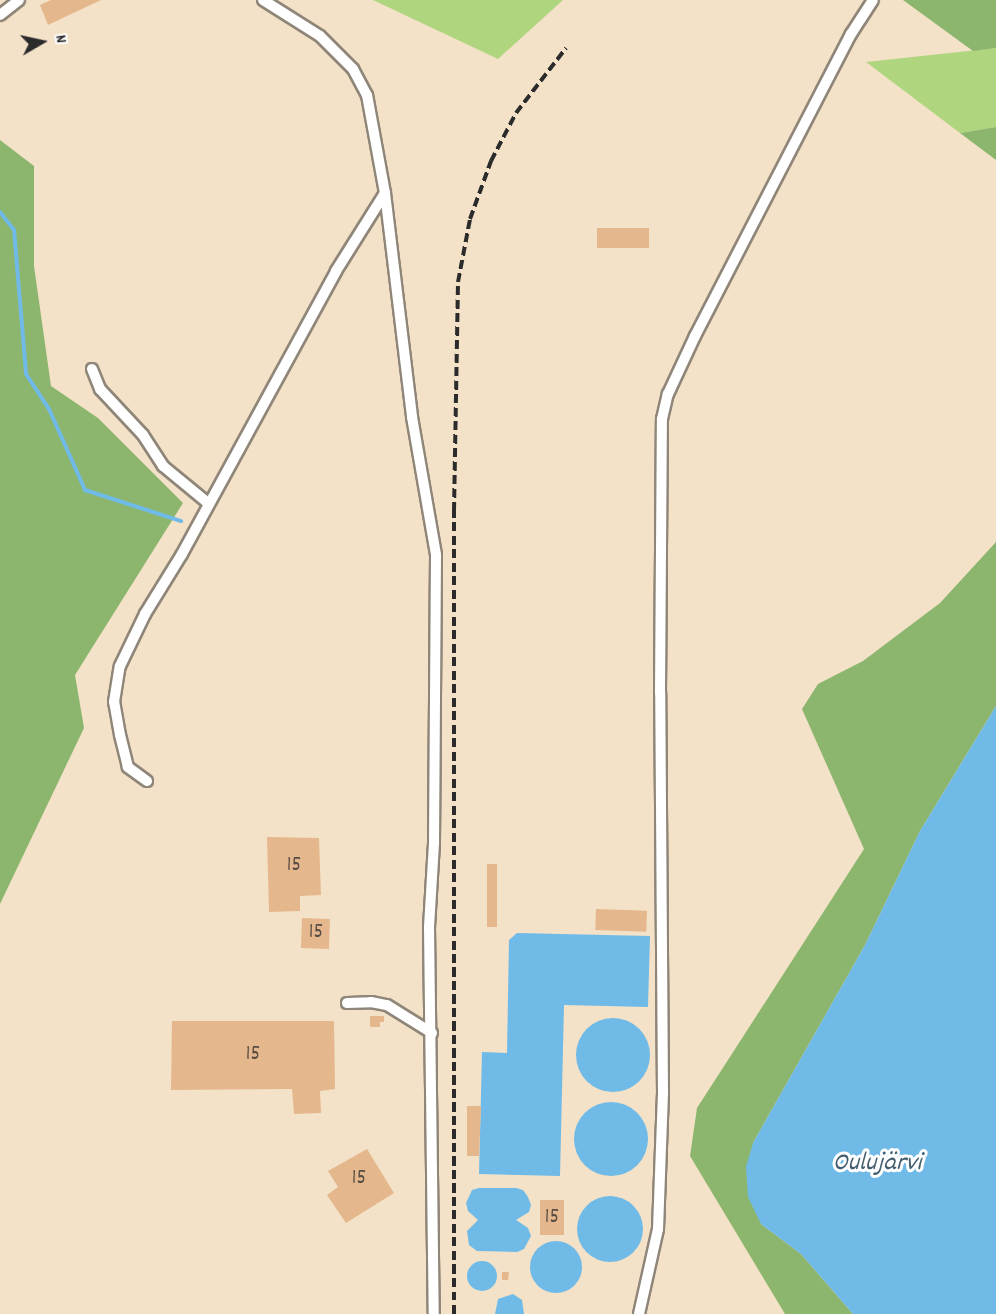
<!DOCTYPE html>
<html>
<head>
<meta charset="utf-8">
<style>
	body { margin:0 }
	#map { position:relative; width:996px; height:1314px; overflow:hidden; background:#f3e2c7; font-family:Dekko,sans-serif }
	div>[style] { position:absolute }
	[style*='--x'] { left:calc(var(--x)*1px); top:calc(var(--y)*1px); width:calc(var(--w)*1px); rotate:calc(var(--a)*1deg) }
	.green>* { inset:0; background:#b0d57f }
	.forest>* { inset:0; background:#8cb66e }
	.water>* { inset:0; background:#70bae8 }
	.round { border-radius:50% }
	.stream>* { height:4px; margin:-2px; padding:0 2px; transform-origin:2px; border-radius:2px; background:#70bae8 }
	.building>* { inset:0; background:#e5b78d; transform-origin:0 0 }
	.roads { filter:drop-shadow(2px 0 #8f8679) drop-shadow(-2px 0 #8f8679) drop-shadow(0 2px #8f8679) drop-shadow(0 -2px #8f8679) }
	.minor>* { height:10px; margin:-5px; padding:0 5px; transform-origin:5px; border-radius:5px; background:#fff }
	.rail>* { height:4px; margin-top:-2px; transform-origin:0; background:repeating-linear-gradient(90deg,#2b2b2b 0 9px,transparent 0 13.5px) }
	span { translate:-50% -50%; white-space:nowrap; text-align:center; line-height:1.15; -webkit-text-stroke:6px #fff; paint-order:stroke }
	.number-label { font-size:21px; color:#5a4e44 }
	.number-label span { -webkit-text-stroke-width:0 }
	.water-label { font-size:26px; color:#435d6d; font-style:italic }
	.north { position:absolute; left:12px; top:12px; width:60px; height:60px; -webkit-text-stroke:4px #fff; paint-order:stroke; rotate:81deg; font-size:16px; font-weight:700; line-height:24px; text-align:center; color:#2b2b2b }
	.north::after { content:''; display:block; margin:auto; width:21px; height:27px; background:#2b2b2b; clip-path:polygon(50% 0,100% 100%,50% 72%,0 100%) }
</style>
</head>
<body>
<div id="map">
	<div class="green">
		<div style="clip-path:polygon(373px 0,563px 0,498px 59px)"></div>
		<div style="clip-path:polygon(996px 48px,996px 127px,960px 133px,866px 62px)"></div>
	</div>
	<div class="forest">
		<div style="clip-path:polygon(903px 0,996px 0,996px 48px,973px 51px)"></div>
		<div style="clip-path:polygon(996px 127px,996px 160px,960px 133px)"></div>
		<div style="clip-path:polygon(0 140px,34px 166px,34px 266px,51px 386px,98px 418px,183px 503px,75px 675px,84px 728px,0 904px)"></div>
		<div style="clip-path:polygon(996px 542px,996px 706px,920px 831px,865px 945px,753px 1143px,761px 1224px,801px 1254px,853px 1314px,785px 1314px,690px 1156px,697px 1108px,864px 849px,802px 709px,818px 684px,863px 661px,940px 603px)"></div>
	</div>
	<div class="water">
		<div style="clip-path:polygon(996px 706px,996px 1314px,853px 1314px,801px 1254px,761px 1224px,748px 1197px,746px 1167px,753px 1143px,865px 945px,920px 831px)"></div>
		<div style="clip-path:polygon(517px 933px,650px 936px,648px 1007px,564px 1005px,560px 1176px,479px 1174px,482px 1052px,507px 1053px,509px 940px)"></div>
		<div class="round" style="left:576px;top:1018px;width:74px;height:74px"></div>
		<div class="round" style="left:574px;top:1102px;width:74px;height:74px"></div>
		<div style="clip-path:polygon(479px 1188px,516px 1188px,523px 1190px,528px 1197px,531px 1205px,529px 1212px,516px 1220px,528px 1228px,531px 1236px,524px 1249px,517px 1252px,477px 1251px,469px 1245px,467px 1231px,478px 1220px,468px 1211px,466px 1203px,472px 1190px)"></div>
		<div class="round" style="left:577px;top:1196px;width:66px;height:66px"></div>
		<div class="round" style="left:530px;top:1241px;width:52px;height:52px"></div>
		<div class="round" style="left:467px;top:1261px;width:30px;height:30px"></div>
		<div style="clip-path:polygon(513px 1294px,522px 1300px,524px 1314px,495px 1314px,498px 1299px)"></div>
	</div>
	<div class="stream">
		<div style="--x:0;--y:212;--w:23;--a:52"></div>
		<div style="--x:14;--y:230;--w:144;--a:85.2"></div>
		<div style="--x:26;--y:374;--w:42;--a:56.7"></div>
		<div style="--x:49;--y:409;--w:89;--a:66"></div>
		<div style="--x:85;--y:490;--w:101;--a:17.9"></div>
	</div>
	<div class="building">
		<div style="clip-path:polygon(51px 0,101px 0,48px 25px,40px 5px)"></div>
		<div style="left:597px;top:228px;width:52px;height:20px"></div>
		<div style="clip-path:polygon(267px 837px,319px 838px,321px 895px,300px 896px,300px 911px,269px 912px)"></div>
		<div style="left:487px;top:864px;width:10px;height:63px"></div>
		<div style="left:596px;top:909px;width:51px;height:21px;rotate:2deg"></div>
		<div style="left:302px;top:918px;width:28px;height:30px;rotate:2deg"></div>
		<div style="clip-path:polygon(370px 1016px,384px 1016px,384px 1022px,380px 1022px,380px 1027px,370px 1027px)"></div>
		<div style="clip-path:polygon(172px 1021px,334px 1021px,335px 1089px,320px 1091px,321px 1113px,294px 1114px,292px 1089px,171px 1090px)"></div>
		<div style="clip-path:polygon(467px 1106px,481px 1106px,479px 1156px,467px 1156px)"></div>
		<div style="clip-path:polygon(367px 1149px,394px 1193px,346px 1223px,327px 1195px,338px 1187px,328px 1171px)"></div>
		<div style="left:564px;top:1200px;width:35px;height:24px;rotate:90deg"></div>
		<div style="clip-path:polygon(502px 1272px,509px 1272px,508px 1280px,502px 1280px)"></div>
	</div>
	<div class="roads">
		<div class="minor">
			<div style="--x:263;--y:0;--w:67;--a:32.3"></div>
			<div style="--x:320;--y:36;--w:47;--a:45"></div>
			<div style="--x:353;--y:69;--w:30;--a:62"></div>
			<div style="--x:367;--y:95;--w:100;--a:79.6"></div>
			<div style="--x:385;--y:193;--w:226;--a:83.1"></div>
			<div style="--x:412;--y:417;--w:140;--a:80.1"></div>
			<div style="--x:436;--y:555;--w:288;--a:90.4"></div>
			<div style="--x:434;--y:843;--w:84;--a:93.4"></div>
			<div style="--x:429;--y:927;--w:387;--a:89.3"></div>
			<div style="--x:0;--y:15;--w:24;--a:-38"></div>
			<div style="--x:92;--y:369;--w:22;--a:68"></div>
			<div style="--x:100;--y:389;--w:63;--a:46.9"></div>
			<div style="--x:143;--y:435;--w:37;--a:57"></div>
			<div style="--x:163;--y:466;--w:58;--a:39.4"></div>
			<div style="--x:147;--y:781;--w:24;--a:-144"></div>
			<div style="--x:128;--y:767;--w:33;--a:-104"></div>
			<div style="--x:120;--y:735;--w:34;--a:-100"></div>
			<div style="--x:114;--y:702;--w:36;--a:-81"></div>
			<div style="--x:120;--y:666;--w:58;--a:-64.3"></div>
			<div style="--x:145;--y:614;--w:70;--a:-58.3"></div>
			<div style="--x:182;--y:554;--w:322;--a:-61.4"></div>
			<div style="--x:336;--y:271;--w:92;--a:-57.9"></div>
			<div style="--x:347;--y:1003;--w:24;--a:-2"></div>
			<div style="--x:371;--y:1002;--w:16;--a:11"></div>
			<div style="--x:387;--y:1005;--w:53;--a:31.9"></div>
			<div style="--x:639;--y:1314;--w:87;--a:-77.4"></div>
			<div style="--x:658;--y:1229;--w:136;--a:-87.9"></div>
			<div style="--x:663;--y:1093;--w:400;--a:-90.4"></div>
			<div style="--x:660;--y:693;--w:274;--a:-89.6"></div>
			<div style="--x:662;--y:419;--w:26;--a:-77"></div>
			<div style="--x:668;--y:394;--w:64;--a:-65"></div>
			<div style="--x:695;--y:336;--w:340;--a:-62.7"></div>
			<div style="--x:851;--y:34;--w:40;--a:-57.1"></div>
		</div>
	</div>
	<div class="rail">
		<div style="--x:454;--y:1314;--w:803;--a:-90"></div>
		<div style="--x:454;--y:511;--w:229;--a:-89"></div>
		<div style="--x:458;--y:282;--w:64;--a:-79.2"></div>
		<div style="--x:470;--y:219;--w:62;--a:-70.1"></div>
		<div style="--x:491;--y:161;--w:54;--a:-62.5"></div>
		<div style="--x:516;--y:113;--w:82;--a:-52.4"></div>
	</div>
	<div class="number-label">
		<span style="left:294px;top:866px">15</span>
		<span style="left:316px;top:933px">15</span>
		<span style="left:253px;top:1055px">15</span>
		<span style="left:359px;top:1179px">15</span>
		<span style="left:552px;top:1218px">15</span>
	</div>
	<div class="water-label">
		<span style="left:877px;top:1164px">Oulujärvi</span>
	</div>
	<div class="north">N</div>
</div>
</body>
</html>
